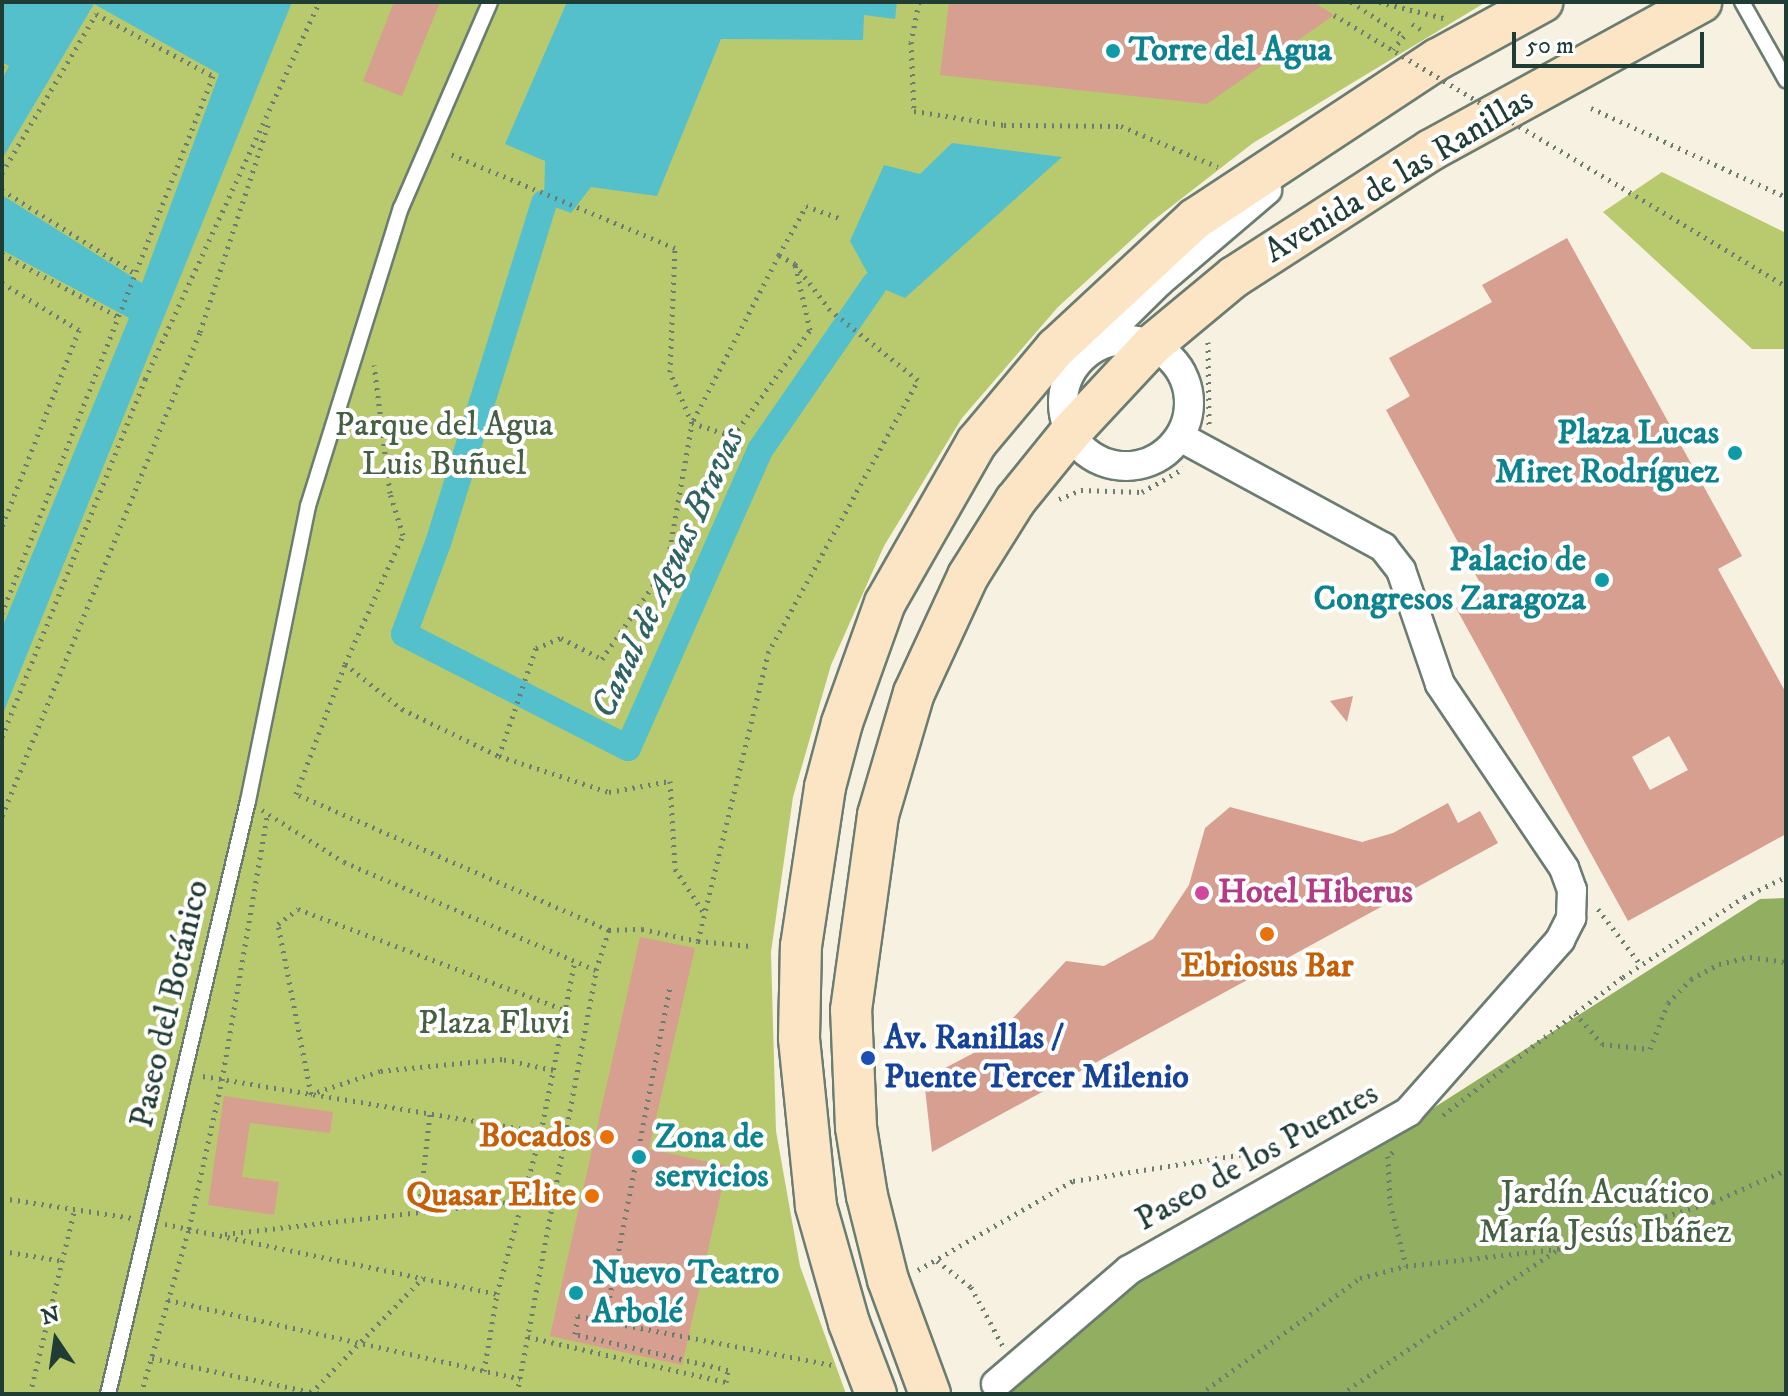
<!DOCTYPE html>
<html>
<head>
<meta charset="utf-8">
<style>
	body { margin:0 }
	#map { position:relative; width:1788px; height:1396px; overflow:hidden; background:#f7f1e2; font-family:"IM FELL DW Pica",serif }
	div>[style] { position:absolute }
	[style*='--x'] { left:calc(var(--x)*1px); top:calc(var(--y)*1px); width:calc(var(--w)*1px); rotate:calc(var(--a)*1deg) }
	.green>* { inset:0; background:#b8ca6d }
	.forest>* { inset:0; background:#92ae60 }
	.water>* { inset:0; background:#53c0cc }
	.canal>* { height:26px; margin:-13px; padding:0 13px; transform-origin:13px; border-radius:13px; background:#53c0cc }
	.building>* { inset:0; background:#d69f8f }
	.path>* { height:5px; margin-top:-2.5px; transform-origin:0; background:repeating-linear-gradient(90deg,#6b7c71 0 2px,transparent 0 8px) }
	.roads { filter:drop-shadow(2px 0 #6b7c71) drop-shadow(-2px 0 #6b7c71) drop-shadow(0 2px #6b7c71) drop-shadow(0 -2px #6b7c71) }
	.lane>* { height:14px; margin:-7px; padding:0 7px; transform-origin:7px; border-radius:7px; background:#fff }
	.street>* { height:28px; margin:-14px; padding:0 14px; transform-origin:14px; border-radius:14px; background:#fff }
	.street>.ring { margin:-14px; padding:0; box-sizing:content-box; background:none; border:28px solid #fff; border-radius:50% }
	.secondary>* { height:40px; margin:-20px; padding:0 20px; transform-origin:20px; border-radius:20px; background:#fce5c4 }
	.path-bridge>* { height:5px; margin-top:-2.5px; transform-origin:0; background:repeating-linear-gradient(90deg,#6b7c71 0 2px,transparent 0 8px) }
	.dots>* { width:22px; height:22px; translate:-50% -50%; box-sizing:border-box; border:4px solid #fff; border-radius:50% }
	span { translate:-50% -50%; white-space:nowrap; text-align:center; line-height:1.15; -webkit-text-stroke:8px #fff; paint-order:stroke }
	.culture-label { font-size:34px; color:#0d838f; font-weight:700 }
	.left { translate:0 -50%; text-align:left }
	.right { translate:-100% -50%; text-align:right }
	.street-label { font-size:34px; color:#1f3d34 }
	.park-label { font-size:34px; color:#456042 }
	.hotel-label { font-size:34px; color:#b23c85; font-weight:700 }
	.food-label { font-size:34px; color:#c56008; font-weight:700 }
	.transit-label { font-size:34px; color:#164399; font-weight:700 }
	.water-label { font-size:36px; color:#2f6462; font-style:italic }
	.frame { position:absolute; inset:0; border:4px solid #1f3d34; pointer-events:none }
	.north { position:absolute; left:16px; top:1300px; width:80px; height:80px; -webkit-text-stroke:6px #fff; paint-order:stroke; rotate:347deg; font-size:22px; font-weight:700; line-height:32px; text-align:center; color:#1f3d34 }
	.north::after { content:''; display:block; margin:auto; width:28px; height:36px; background:#1f3d34; clip-path:polygon(50% 0,100% 100%,50% 72%,0 100%) }
	.scale { position:absolute; left:1512px; top:32px; width:192px; height:36px; box-sizing:border-box; border:4px solid #1f3d34; border-top:0; padding-left:10px; font-size:24px; line-height:28px; white-space:nowrap; color:#1f3d34; -webkit-text-stroke:6px #fff; paint-order:stroke }
</style>
</head>
<body>
<div id="map">
	<div class="green">
		<div style="clip-path:polygon(2px 2px,1486px 2px,1253px 143px,1150px 223px,1058px 307px,962px 418px,884px 546px,831px 665px,793px 797px,771px 952px,776px 1131px,800px 1266px,846px 1394px,2px 1394px)"></div>
		<div style="clip-path:polygon(1662px 172px,1786px 233px,1786px 349px,1752px 349px,1603px 212px)"></div>
	</div>
	<div class="forest">
		<div style="clip-path:polygon(1786px 898px,1786px 1394px,1005px 1394px,1131px 1284px,1360px 1155px,1760px 899px)"></div>
	</div>
	<div class="water">
		<div style="clip-path:polygon(2px 2px,292px 2px,2px 716px,2px 628px,129px 318px,2px 250px,2px 195px,142px 283px,219px 74px,94px 4px,2px 159px,2px 79px,9px 66px,2px 62px)"></div>
		<div style="clip-path:polygon(567px 2px,897px 2px,895px 19px,864px 15px,863px 40px,721px 39px,657px 196px,591px 187px,571px 213px,544px 203px,545px 161px,505px 144px)"></div>
		<div style="clip-path:polygon(952px 143px,1062px 157px,905px 298px,874px 285px,850px 241px,884px 165px,920px 174px)"></div>
	</div>
	<div class="canal">
		<div style="--x:544;--y:203;--w:356;--a:107.3"></div>
		<div style="--x:438;--y:543;--w:97;--a:110.5"></div>
		<div style="--x:404;--y:634;--w:251;--a:27"></div>
		<div style="--x:628;--y:748;--w:326;--a:-66.1"></div>
		<div style="--x:760;--y:450;--w:201;--a:-55.4"></div>
	</div>
	<div class="building">
		<div style="clip-path:polygon(394px 2px,440px 2px,402px 96px,363px 81px)"></div>
		<div style="clip-path:polygon(949px 2px,1313px 2px,1334px 15px,1207px 104px,940px 75px)"></div>
		<div style="clip-path:polygon(evenodd,1567px 238px,1742px 556px,1718px 569px,1786px 693px,1786px 834px,1628px 921px,1456px 608px,1485px 592px,1386px 410px,1410px 396px,1389px 358px,1492px 302px,1482px 285px,1567px 238px,1669px 736px,1688px 770px,1650px 790px,1632px 757px,1669px 736px)"></div>
		<div style="clip-path:polygon(1353px 696px,1347px 722px,1330px 701px)"></div>
		<div style="clip-path:polygon(1448px 803px,1458px 823px,1480px 811px,1498px 843px,932px 1152px,924px 1079px,987px 1046px,1066px 961px,1104px 966px,1153px 939px,1189px 885px,1205px 828px,1230px 807px,1362px 842px,1393px 833px)"></div>
		<div style="clip-path:polygon(640px 937px,695px 948px,649px 1149px,727px 1166px,682px 1365px,550px 1336px)"></div>
		<div style="clip-path:polygon(224px 1096px,333px 1112px,330px 1133px,250px 1123px,242px 1177px,279px 1182px,274px 1215px,208px 1205px)"></div>
	</div>
	<div class="path">
		<div style="--x:919;--y:2;--w:41;--a:101.3"></div>
		<div style="--x:911;--y:42;--w:69;--a:87.5"></div>
		<div style="--x:914;--y:111;--w:91;--a:8.8"></div>
		<div style="--x:1004;--y:125;--w:117;--a:0.5"></div>
		<div style="--x:1121;--y:126;--w:105;--a:22.9"></div>
		<div style="--x:1351;--y:2;--w:63;--a:32.7"></div>
		<div style="--x:1404;--y:36;--w:17;--a:130"></div>
		<div style="--x:1379;--y:2;--w:67;--a:13.8"></div>
		<div style="--x:1412;--y:24;--w:15;--a:32"></div>
		<div style="--x:2;--y:66;--w:5;--a:90"></div>
		<div style="--x:1591;--y:108;--w:214;--a:24.5"></div>
		<div style="--x:2;--y:173;--w:185;--a:-59.4"></div>
		<div style="--x:96;--y:14;--w:132;--a:27.9"></div>
		<div style="--x:213;--y:76;--w:577;--a:111.45"></div>
		<div style="--x:2;--y:190;--w:158;--a:32.1"></div>
		<div style="--x:2;--y:254;--w:135;--a:28.3"></div>
		<div style="--x:779;--y:255;--w:56;--a:-61.1"></div>
		<div style="--x:806;--y:206;--w:35;--a:20"></div>
		<div style="--x:2;--y:283;--w:90;--a:31.4"></div>
		<div style="--x:79;--y:330;--w:211;--a:111.4"></div>
		<div style="--x:1208;--y:342;--w:84;--a:89.3"></div>
		<div style="--x:1059;--y:499;--w:24;--a:-22"></div>
		<div style="--x:1081;--y:490;--w:61;--a:1.9"></div>
		<div style="--x:1142;--y:492;--w:48;--a:-29.7"></div>
		<div style="--x:345;--y:664;--w:141;--a:-65.8"></div>
		<div style="--x:403;--y:535;--w:44;--a:-107.2"></div>
		<div style="--x:390;--y:493;--w:129;--a:-97.1"></div>
		<div style="--x:2;--y:737;--w:386;--a:-68.2"></div>
		<div style="--x:145;--y:379;--w:415;--a:-65.2"></div>
		<div style="--x:499;--y:756;--w:116;--a:18.1"></div>
		<div style="--x:609;--y:792;--w:62;--a:-10.2"></div>
		<div style="--x:670;--y:781;--w:88;--a:86.7"></div>
		<div style="--x:675;--y:869;--w:53;--a:56.6"></div>
		<div style="--x:262;--y:810;--w:97;--a:32.4"></div>
		<div style="--x:344;--y:862;--w:274;--a:23.2"></div>
		<div style="--x:596;--y:970;--w:42;--a:-72"></div>
		<div style="--x:609;--y:930;--w:341;--a:-156.5"></div>
		<div style="--x:296;--y:794;--w:139;--a:-69.3"></div>
		<div style="--x:345;--y:664;--w:73;--a:38.3"></div>
		<div style="--x:402;--y:709;--w:108;--a:25.9"></div>
		<div style="--x:499;--y:756;--w:114;--a:-71.1"></div>
		<div style="--x:536;--y:648;--w:27;--a:-22"></div>
		<div style="--x:561;--y:638;--w:46;--a:27.1"></div>
		<div style="--x:602;--y:659;--w:114;--a:-55.3"></div>
		<div style="--x:667;--y:565;--w:144;--a:-80"></div>
		<div style="--x:692;--y:423;--w:56;--a:-113.3"></div>
		<div style="--x:670;--y:372;--w:124;--a:-87.7"></div>
		<div style="--x:675;--y:248;--w:248;--a:-157.3"></div>
		<div style="--x:2;--y:816;--w:523;--a:-67.75"></div>
		<div style="--x:200;--y:332;--w:221;--a:-71.8"></div>
		<div style="--x:1598;--y:909;--w:71;--a:52.5"></div>
		<div style="--x:609;--y:930;--w:33;--a:-2"></div>
		<div style="--x:642;--y:929;--w:57;--a:12.1"></div>
		<div style="--x:698;--y:941;--w:296;--a:-76.3"></div>
		<div style="--x:768;--y:653;--w:311;--a:-61.2"></div>
		<div style="--x:918;--y:380;--w:112;--a:-141.5"></div>
		<div style="--x:830;--y:310;--w:58;--a:-127.3"></div>
		<div style="--x:795;--y:264;--w:18;--a:-151"></div>
		<div style="--x:779;--y:255;--w:189;--a:117.4"></div>
		<div style="--x:692;--y:423;--w:43;--a:17.6"></div>
		<div style="--x:733;--y:436;--w:131;--a:-54"></div>
		<div style="--x:810;--y:330;--w:68;--a:-102.8"></div>
		<div style="--x:698;--y:941;--w:53;--a:5.4"></div>
		<div style="--x:1575;--y:1013;--w:41;--a:48.9"></div>
		<div style="--x:1602;--y:1044;--w:48;--a:5.9"></div>
		<div style="--x:1650;--y:1049;--w:49;--a:-68.6"></div>
		<div style="--x:1668;--y:1003;--w:33;--a:-46"></div>
		<div style="--x:1691;--y:979;--w:32;--a:-28"></div>
		<div style="--x:1719;--y:964;--w:32;--a:-13"></div>
		<div style="--x:1750;--y:957;--w:36;--a:8"></div>
		<div style="--x:553;--y:1070;--w:52;--a:-167.8"></div>
		<div style="--x:502;--y:1059;--w:123;--a:174.4"></div>
		<div style="--x:380;--y:1071;--w:73;--a:161.6"></div>
		<div style="--x:311;--y:1094;--w:173;--a:-101"></div>
		<div style="--x:278;--y:924;--w:25;--a:-37"></div>
		<div style="--x:298;--y:909;--w:285;--a:20.7"></div>
		<div style="--x:203;--y:1076;--w:368;--a:9.4"></div>
		<div style="--x:1443;--y:1115;--w:227;--a:-37.5"></div>
		<div style="--x:1623;--y:977;--w:145;--a:-33.5"></div>
		<div style="--x:1744;--y:897;--w:47;--a:-25.5"></div>
		<div style="--x:1393;--y:1152;--w:6;--a:141"></div>
		<div style="--x:1388;--y:1156;--w:47;--a:87.6"></div>
		<div style="--x:1390;--y:1203;--w:65;--a:75.7"></div>
		<div style="--x:2;--y:1198;--w:132;--a:8.7"></div>
		<div style="--x:419;--y:1212;--w:99;--a:-83.6"></div>
		<div style="--x:165;--y:1224;--w:339;--a:11.9"></div>
		<div style="--x:225;--y:1234;--w:331;--a:-6.4"></div>
		<div style="--x:2;--y:1251;--w:63;--a:9.2"></div>
		<div style="--x:937;--y:1261;--w:43;--a:37.4"></div>
		<div style="--x:971;--y:1287;--w:69;--a:61.6"></div>
		<div style="--x:918;--y:1270;--w:179;--a:-29.9"></div>
		<div style="--x:1073;--y:1181;--w:220;--a:-8.9"></div>
		<div style="--x:168;--y:1300;--w:361;--a:12.6"></div>
		<div style="--x:605;--y:1321;--w:340;--a:-79"></div>
		<div style="--x:528;--y:1337;--w:203;--a:12.8"></div>
		<div style="--x:726;--y:1382;--w:12;--a:-81"></div>
		<div style="--x:728;--y:1370;--w:157;--a:-166.8"></div>
		<div style="--x:575;--y:1334;--w:18;--a:-81"></div>
		<div style="--x:578;--y:1316;--w:260;--a:10.9"></div>
		<div style="--x:152;--y:1358;--w:172;--a:12.1"></div>
		<div style="--x:484;--y:1371;--w:78;--a:-80.4"></div>
		<div style="--x:497;--y:1294;--w:168;--a:-74.8"></div>
		<div style="--x:541;--y:1132;--w:175;--a:-78.8"></div>
		<div style="--x:311;--y:1393;--w:161;--a:-45.8"></div>
		<div style="--x:30;--y:1394;--w:191;--a:-76.4"></div>
		<div style="--x:141;--y:1394;--w:172;--a:-73.8"></div>
		<div style="--x:189;--y:1229;--w:153;--a:-77.5"></div>
		<div style="--x:222;--y:1080;--w:267;--a:-80.3"></div>
		<div style="--x:517;--y:1394;--w:431;--a:-79.4"></div>
		<div style="--x:1200;--y:1394;--w:198;--a:-35.9"></div>
		<div style="--x:1360;--y:1278;--w:48;--a:-14.6"></div>
		<div style="--x:1406;--y:1266;--w:153;--a:-6.4"></div>
		<div style="--x:1558;--y:1249;--w:162;--a:-16.9"></div>
		<div style="--x:1713;--y:1202;--w:80;--a:-23.7"></div>
		<div style="--x:1341;--y:1394;--w:260;--a:-33.7"></div>
	</div>
	<div class="roads">
		<div class="lane">
			<div style="--x:1742;--y:2;--w:90;--a:60.6"></div>
			<div style="--x:108;--y:1394;--w:609;--a:-76.72"></div>
			<div style="--x:248;--y:801;--w:301;--a:-78.5"></div>
			<div style="--x:308;--y:506;--w:312;--a:-72.7"></div>
			<div style="--x:401;--y:208;--w:224;--a:-66.6"></div>
		</div>
		<div class="street">
			<div class="ring" style="left:1063px;top:340px;width:98px;height:98px"></div>
			<div style="--x:1093;--y:347;--w:93;--a:-44.6"></div>
			<div style="--x:1159;--y:282;--w:142;--a:-40.4"></div>
			<div style="--x:996;--y:1384;--w:175;--a:-40.6"></div>
			<div style="--x:1129;--y:1270;--w:321;--a:-29.5"></div>
			<div style="--x:1408;--y:1112;--w:230;--a:-48.5"></div>
			<div style="--x:1560;--y:940;--w:25;--a:-63"></div>
			<div style="--x:1571;--y:918;--w:28;--a:-88"></div>
			<div style="--x:1572;--y:890;--w:23;--a:-110"></div>
			<div style="--x:1564;--y:868;--w:222;--a:-124"></div>
			<div style="--x:1440;--y:684;--w:120;--a:-108.9"></div>
			<div style="--x:1401;--y:570;--w:29;--a:-128"></div>
			<div style="--x:1383;--y:547;--w:231;--a:-151.5"></div>
		</div>
		<div class="secondary">
			<div style="--x:876;--y:1394;--w:76;--a:-110.8"></div>
			<div style="--x:849;--y:1323;--w:122;--a:-105.8"></div>
			<div style="--x:816;--y:1206;--w:169;--a:-95.8"></div>
			<div style="--x:799;--y:1038;--w:92;--a:-88.8"></div>
			<div style="--x:801;--y:946;--w:161;--a:-81.4"></div>
			<div style="--x:825;--y:787;--w:66;--a:-75.1"></div>
			<div style="--x:842;--y:723;--w:127;--a:-70.3"></div>
			<div style="--x:885;--y:603;--w:185;--a:-60.3"></div>
			<div style="--x:977;--y:442;--w:123;--a:-50"></div>
			<div style="--x:1056;--y:348;--w:190;--a:-42.9"></div>
			<div style="--x:1195;--y:219;--w:291;--a:-33.4"></div>
			<div style="--x:1438;--y:59;--w:119;--a:-28.7"></div>
			<div style="--x:930;--y:1394;--w:121;--a:-110.2"></div>
			<div style="--x:888;--y:1280;--w:87;--a:-104"></div>
			<div style="--x:867;--y:1196;--w:70;--a:-99.1"></div>
			<div style="--x:856;--y:1127;--w:117;--a:-92.4"></div>
			<div style="--x:851;--y:1010;--w:197;--a:-82.1"></div>
			<div style="--x:878;--y:815;--w:127;--a:-73.6"></div>
			<div style="--x:914;--y:693;--w:129;--a:-65.2"></div>
			<div style="--x:968;--y:576;--w:89;--a:-57.9"></div>
			<div style="--x:1015;--y:501;--w:87;--a:-51"></div>
			<div style="--x:1070;--y:433;--w:120;--a:-47"></div>
			<div style="--x:1152;--y:345;--w:107;--a:-39.7"></div>
			<div style="--x:1234;--y:277;--w:234;--a:-32.8"></div>
			<div style="--x:1431;--y:150;--w:308;--a:-28.7"></div>
		</div>
	</div>
	<div class="path-bridge">
		<div style="--x:1334;--y:15;--w:527;--a:30.95"></div>
	</div>
	<div class="dots">
		<div style="left:1113px;top:51px;background:#0f9aa8"></div>
		<div style="left:1735px;top:453px;background:#0f9aa8"></div>
		<div style="left:1602px;top:580px;background:#0f9aa8"></div>
		<div style="left:1202px;top:893px;background:#d1479c"></div>
		<div style="left:1267px;top:934px;background:#e8710a"></div>
		<div style="left:868px;top:1058px;background:#1a4fb4"></div>
		<div style="left:607px;top:1137px;background:#e8710a"></div>
		<div style="left:639px;top:1157px;background:#0f9aa8"></div>
		<div style="left:592px;top:1196px;background:#e8710a"></div>
		<div style="left:576px;top:1293px;background:#0f9aa8"></div>
	</div>
	<div class="culture-label">
		<span class="left" style="left:1129px;top:51px">Torre del Agua</span>
		<span class="right" style="left:1719px;top:453px">Plaza Lucas<br>Miret Rodríguez</span>
		<span class="right" style="left:1586px;top:580px">Palacio de<br>Congresos Zaragoza</span>
		<span class="left" style="left:655px;top:1157px">Zona de<br>servicios</span>
		<span class="left" style="left:592px;top:1293px">Nuevo Teatro<br>Arbolé</span>
	</div>
	<div class="street-label">
		<span style="left:1399px;top:176px;rotate:-31deg">Avenida de las Ranillas</span>
		<span style="left:170px;top:1004px;rotate:-77deg">Paseo del Botánico</span>
		<span style="left:1257px;top:1157px;rotate:-29deg">Paseo de los Puentes</span>
	</div>
	<div class="park-label">
		<span style="left:444px;top:445px">Parque del Agua<br>Luis Buñuel</span>
		<span style="left:494px;top:1024px">Plaza Fluvi</span>
		<span style="left:1605px;top:1213px">Jardín Acuático<br>María Jesús Ibáñez</span>
	</div>
	<div class="hotel-label">
		<span class="left" style="left:1218px;top:893px">Hotel Hiberus</span>
	</div>
	<div class="food-label">
		<span style="left:1267px;top:967px">Ebriosus Bar</span>
		<span class="right" style="left:591px;top:1137px">Bocados</span>
		<span class="right" style="left:576px;top:1196px">Quasar Elite</span>
	</div>
	<div class="transit-label">
		<span class="left" style="left:884px;top:1058px">Av. Ranillas /<br>Puente Tercer Milenio</span>
	</div>
	<div class="water-label">
		<span style="left:668px;top:573px;rotate:-65deg">Canal de Aguas Bravas</span>
	</div>
	<div class="frame"></div>
	<div class="north">N</div>
	<div class="scale">50 m</div>
</div>
</body>
</html>
